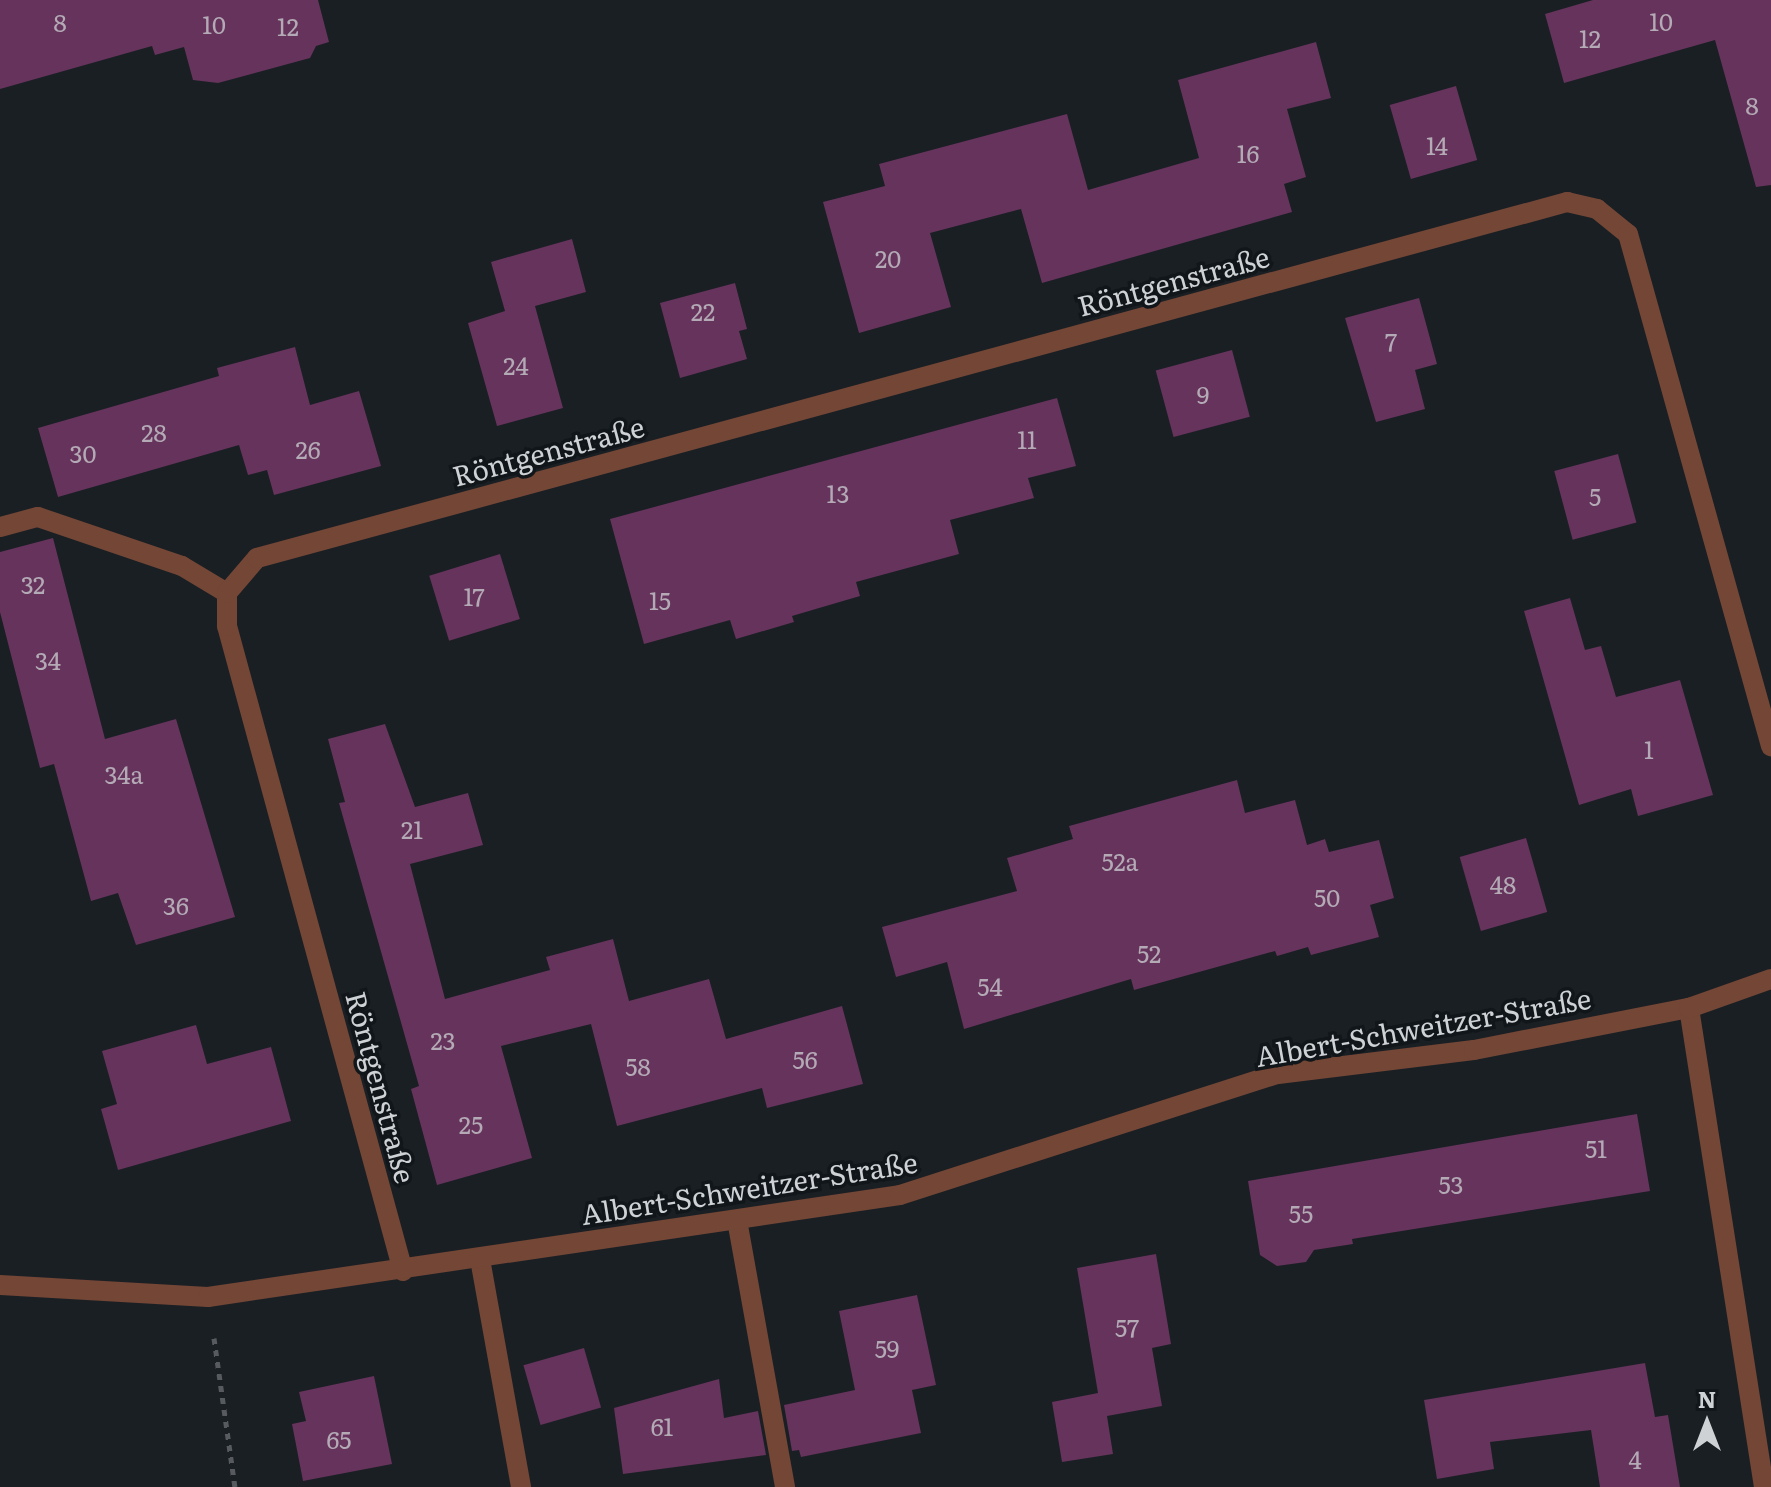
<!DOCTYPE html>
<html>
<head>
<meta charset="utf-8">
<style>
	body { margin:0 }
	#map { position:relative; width:1771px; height:1487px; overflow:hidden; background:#1a1f24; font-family:Literata,serif }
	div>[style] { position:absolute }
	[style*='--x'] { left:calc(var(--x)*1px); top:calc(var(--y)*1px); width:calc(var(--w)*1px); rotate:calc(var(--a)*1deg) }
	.building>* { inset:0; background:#65335b; transform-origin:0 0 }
	.path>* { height:5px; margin-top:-2.5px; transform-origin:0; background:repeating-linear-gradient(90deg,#575b60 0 6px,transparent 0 12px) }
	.lane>* { height:20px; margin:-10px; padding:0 10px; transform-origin:10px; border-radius:10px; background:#734636 }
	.street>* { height:20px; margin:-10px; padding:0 10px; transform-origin:10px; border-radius:10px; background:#734636 }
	span { translate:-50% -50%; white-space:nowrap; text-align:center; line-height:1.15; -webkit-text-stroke:7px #11161a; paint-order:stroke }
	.number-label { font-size:24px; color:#b4aab6 }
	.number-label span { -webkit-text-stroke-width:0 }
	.street-label { font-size:28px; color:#ced2d5 }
	.north { position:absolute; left:1667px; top:1383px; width:80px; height:80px; -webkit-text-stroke:6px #11161a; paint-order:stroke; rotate:0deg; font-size:22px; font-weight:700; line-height:32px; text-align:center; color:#ced2d5 }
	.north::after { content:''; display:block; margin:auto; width:28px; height:36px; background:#ced2d5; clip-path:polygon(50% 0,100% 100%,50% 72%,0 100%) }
</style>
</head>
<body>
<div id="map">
	<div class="building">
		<div style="clip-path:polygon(0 0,318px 0,329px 42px,316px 46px,310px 58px,218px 83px,193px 80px,184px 47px,155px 55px,152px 46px,0 89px)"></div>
		<div style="clip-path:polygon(1593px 0,1771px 0,1771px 185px,1756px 187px,1715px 40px,1564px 83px,1545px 14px)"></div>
		<div style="clip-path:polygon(1316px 42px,1331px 98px,1287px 109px,1306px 177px,1284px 184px,1292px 212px,1042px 283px,1021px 209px,930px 233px,951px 307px,859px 333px,823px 202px,885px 186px,879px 164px,1067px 114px,1088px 190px,1199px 158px,1178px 80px)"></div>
		<div style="left:1456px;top:86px;width:77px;height:69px;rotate:74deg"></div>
		<div style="clip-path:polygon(572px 239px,586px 292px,535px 306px,563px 408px,497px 426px,468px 323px,505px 311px,491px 262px)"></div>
		<div style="clip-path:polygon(735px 283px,747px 329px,739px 331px,747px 359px,680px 378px,660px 303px)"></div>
		<div style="clip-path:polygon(1419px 298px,1437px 364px,1415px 370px,1425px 409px,1376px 422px,1345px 318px)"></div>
		<div style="clip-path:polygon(295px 347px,310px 405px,359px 391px,381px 466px,274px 495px,267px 470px,248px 475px,239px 445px,58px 497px,38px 428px,219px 376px,217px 368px)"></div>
		<div style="left:1232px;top:350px;width:69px;height:79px;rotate:75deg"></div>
		<div style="clip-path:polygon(1057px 398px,1076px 466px,1028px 478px,1034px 498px,950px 520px,959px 554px,856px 582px,860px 596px,792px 616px,794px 622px,736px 639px,730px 620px,644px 644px,610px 519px)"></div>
		<div style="left:1618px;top:454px;width:71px;height:66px;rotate:75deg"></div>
		<div style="clip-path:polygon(53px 538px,105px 739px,176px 719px,235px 917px,136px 945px,118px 893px,91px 901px,54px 764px,40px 768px,0 612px,0 552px)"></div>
		<div style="left:500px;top:554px;width:68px;height:74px;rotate:73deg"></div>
		<div style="clip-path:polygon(1570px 598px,1585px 650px,1601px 646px,1616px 697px,1680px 680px,1713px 795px,1638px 816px,1631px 789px,1579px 805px,1524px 611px)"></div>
		<div style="clip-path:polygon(385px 724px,415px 807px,468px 793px,483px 845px,410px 864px,445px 999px,550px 970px,546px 957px,613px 939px,629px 1001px,709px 979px,726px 1039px,842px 1006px,863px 1084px,767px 1108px,762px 1088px,617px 1126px,591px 1024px,501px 1046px,532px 1158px,437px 1185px,411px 1089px,419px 1086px,339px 803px,345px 802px,328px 739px)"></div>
		<div style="clip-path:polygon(1237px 780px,1245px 813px,1295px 800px,1307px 845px,1325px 839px,1329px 852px,1379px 840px,1394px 898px,1370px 905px,1379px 937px,1311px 955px,1308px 947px,1277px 956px,1275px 951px,1134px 990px,1131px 979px,964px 1029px,947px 962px,896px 977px,882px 927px,1017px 891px,1007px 858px,1073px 839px,1069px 826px)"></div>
		<div style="left:1526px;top:838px;width:77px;height:69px;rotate:74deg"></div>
		<div style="clip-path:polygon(196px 1025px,207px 1064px,271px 1047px,291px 1121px,118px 1170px,101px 1109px,117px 1104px,102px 1051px)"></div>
		<div style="clip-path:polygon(1637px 1114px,1650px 1191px,1352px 1239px,1353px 1244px,1314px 1250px,1306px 1262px,1277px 1266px,1260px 1255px,1248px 1181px)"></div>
		<div style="clip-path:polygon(1156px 1254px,1171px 1344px,1152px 1348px,1162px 1406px,1107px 1416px,1113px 1454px,1062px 1462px,1052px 1402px,1098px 1393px,1077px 1268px)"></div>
		<div style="clip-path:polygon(917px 1295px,936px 1385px,912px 1390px,921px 1433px,801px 1457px,799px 1450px,792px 1451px,784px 1405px,855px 1390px,839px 1311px)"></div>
		<div style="left:584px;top:1348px;width:62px;height:63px;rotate:74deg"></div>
		<div style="clip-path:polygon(1645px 1363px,1655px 1417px,1668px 1415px,1680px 1487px,1600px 1487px,1591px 1430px,1490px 1442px,1494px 1469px,1437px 1479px,1424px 1400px)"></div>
		<div style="clip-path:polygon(374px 1376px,392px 1464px,303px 1481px,292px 1424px,306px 1421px,299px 1392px)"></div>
		<div style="clip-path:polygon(719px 1379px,724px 1418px,758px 1411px,766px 1455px,623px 1474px,614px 1408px)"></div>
	</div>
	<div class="path">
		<div style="--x:214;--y:1338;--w:150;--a:82"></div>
	</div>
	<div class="lane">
		<div style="--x:737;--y:1220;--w:271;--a:79.8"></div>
		<div style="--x:480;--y:1259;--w:232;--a:79.8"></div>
	</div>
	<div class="street">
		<div style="--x:0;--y:527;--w:39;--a:-15"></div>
		<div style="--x:38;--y:517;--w:152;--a:18.8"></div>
		<div style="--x:182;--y:566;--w:52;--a:31"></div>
		<div style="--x:1689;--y:1008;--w:485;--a:81.1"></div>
		<div style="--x:403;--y:1271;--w:669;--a:-105.26"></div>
		<div style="--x:227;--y:626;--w:33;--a:-90"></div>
		<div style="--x:227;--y:593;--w:46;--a:-49.4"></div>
		<div style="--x:257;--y:558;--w:1358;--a:-15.2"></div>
		<div style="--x:1567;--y:202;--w:31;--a:13"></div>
		<div style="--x:1597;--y:209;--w:40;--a:39"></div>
		<div style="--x:1628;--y:234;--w:532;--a:74.4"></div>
		<div style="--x:0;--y:1285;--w:208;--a:3.3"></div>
		<div style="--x:208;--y:1297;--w:699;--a:-8.38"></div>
		<div style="--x:900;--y:1195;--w:397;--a:-17.8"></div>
		<div style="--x:1278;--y:1074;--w:197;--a:-7"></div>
		<div style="--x:1474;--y:1050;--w:219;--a:-11.1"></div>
		<div style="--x:1689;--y:1008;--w:87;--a:-19.5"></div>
	</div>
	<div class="number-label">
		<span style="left:1661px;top:21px">10</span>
		<span style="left:60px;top:22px">8</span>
		<span style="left:214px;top:24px">10</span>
		<span style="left:288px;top:26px">12</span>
		<span style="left:1590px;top:38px">12</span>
		<span style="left:1752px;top:105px">8</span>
		<span style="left:1437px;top:145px">14</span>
		<span style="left:1248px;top:153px">16</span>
		<span style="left:888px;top:258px">20</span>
		<span style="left:703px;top:311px">22</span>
		<span style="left:1391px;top:341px">7</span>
		<span style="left:516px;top:365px">24</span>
		<span style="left:1203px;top:394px">9</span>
		<span style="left:154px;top:432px">28</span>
		<span style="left:1027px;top:439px">11</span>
		<span style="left:308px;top:449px">26</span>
		<span style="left:83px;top:453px">30</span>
		<span style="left:838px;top:493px">13</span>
		<span style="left:1595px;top:496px">5</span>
		<span style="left:33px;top:584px">32</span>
		<span style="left:474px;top:596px">17</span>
		<span style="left:660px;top:600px">15</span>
		<span style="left:48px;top:660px">34</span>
		<span style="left:1649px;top:749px">1</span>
		<span style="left:124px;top:774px">34a</span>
		<span style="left:412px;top:829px">21</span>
		<span style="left:1120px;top:861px">52a</span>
		<span style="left:1503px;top:884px">48</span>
		<span style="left:1327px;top:897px">50</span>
		<span style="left:176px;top:905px">36</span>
		<span style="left:1149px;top:953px">52</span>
		<span style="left:990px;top:986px">54</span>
		<span style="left:443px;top:1040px">23</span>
		<span style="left:805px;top:1059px">56</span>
		<span style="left:638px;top:1066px">58</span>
		<span style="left:471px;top:1124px">25</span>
		<span style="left:1596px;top:1148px">51</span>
		<span style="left:1451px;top:1184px">53</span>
		<span style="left:1301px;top:1213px">55</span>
		<span style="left:1127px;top:1327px">57</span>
		<span style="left:887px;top:1348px">59</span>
		<span style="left:662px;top:1426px">61</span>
		<span style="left:339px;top:1439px">65</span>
		<span style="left:1635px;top:1459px">4</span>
	</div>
	<div class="street-label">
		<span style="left:1173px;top:280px;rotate:-15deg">Röntgenstraße</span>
		<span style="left:548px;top:450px;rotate:-15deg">Röntgenstraße</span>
		<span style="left:1423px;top:1026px;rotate:-10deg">Albert-Schweitzer-Straße</span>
		<span style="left:382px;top:1087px;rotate:75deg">Röntgenstraße</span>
		<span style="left:749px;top:1187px;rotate:-9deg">Albert-Schweitzer-Straße</span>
	</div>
	<div class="north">N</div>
</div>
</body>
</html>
